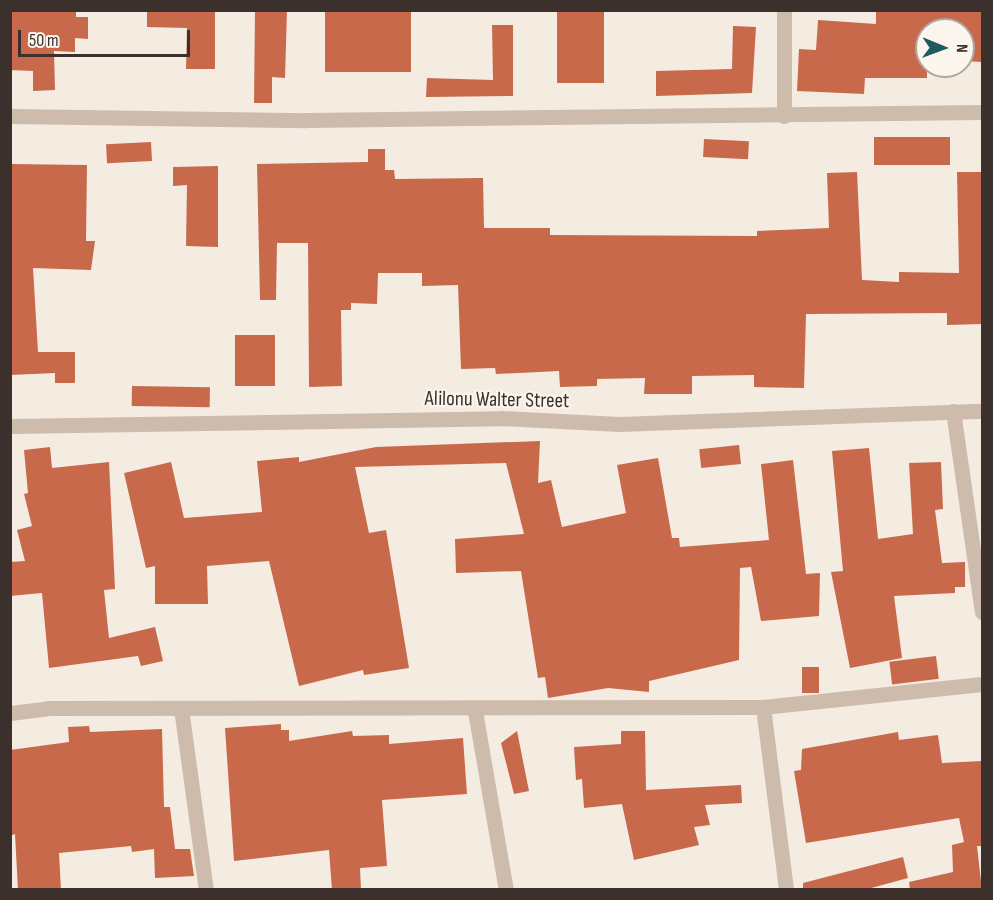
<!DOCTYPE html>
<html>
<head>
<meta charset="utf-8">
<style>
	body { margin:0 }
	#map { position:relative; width:993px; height:900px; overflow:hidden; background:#f4ebe1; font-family:"Sofia Sans Condensed",sans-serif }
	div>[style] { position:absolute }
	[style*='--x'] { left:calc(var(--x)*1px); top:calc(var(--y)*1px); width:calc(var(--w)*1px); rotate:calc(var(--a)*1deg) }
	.building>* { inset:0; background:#c8694b; transform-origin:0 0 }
	.street>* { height:15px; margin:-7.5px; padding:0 7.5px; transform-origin:7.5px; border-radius:7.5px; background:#cdbbac }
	span { translate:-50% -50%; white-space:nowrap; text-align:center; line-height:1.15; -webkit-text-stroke:4.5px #fbf5ee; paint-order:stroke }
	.street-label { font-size:21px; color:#3b302b }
	.frame { position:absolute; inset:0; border:12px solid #3b302b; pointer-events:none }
	.north { position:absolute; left:915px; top:18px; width:60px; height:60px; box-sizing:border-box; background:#fbf5ee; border:2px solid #aea6a0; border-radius:50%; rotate:91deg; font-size:16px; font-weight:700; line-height:24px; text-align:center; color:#3b302b }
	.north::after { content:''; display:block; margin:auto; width:21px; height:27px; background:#1f5a5e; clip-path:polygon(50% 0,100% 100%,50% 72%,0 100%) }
	.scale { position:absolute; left:18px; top:30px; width:172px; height:27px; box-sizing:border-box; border:3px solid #3b302b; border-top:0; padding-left:8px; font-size:18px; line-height:21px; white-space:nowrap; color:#3b302b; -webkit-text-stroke:4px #fbf5ee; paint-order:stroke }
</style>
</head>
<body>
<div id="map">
	<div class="building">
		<div style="clip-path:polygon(10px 10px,76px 10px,76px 17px,88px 17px,88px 39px,75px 38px,75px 52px,54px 51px,55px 90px,33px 91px,33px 71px,10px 70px)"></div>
		<div style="clip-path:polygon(147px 10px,215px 10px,215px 69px,186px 69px,187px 28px,147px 27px)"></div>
		<div style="clip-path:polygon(255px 10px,287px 10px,285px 78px,272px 77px,272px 103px,254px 103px)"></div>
		<div style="left:325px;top:10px;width:86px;height:62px"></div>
		<div style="left:557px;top:10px;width:47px;height:73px"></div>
		<div style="clip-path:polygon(876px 10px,982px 10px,982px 62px,963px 61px,963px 30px,927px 30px,927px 78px,865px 78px,864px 94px,797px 91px,799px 49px,816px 50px,818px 20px,876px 24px)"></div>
		<div style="clip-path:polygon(492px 25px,513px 25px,513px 96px,426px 97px,427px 78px,493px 80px)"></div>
		<div style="clip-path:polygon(733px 26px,756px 27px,752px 93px,656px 96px,656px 71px,732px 69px)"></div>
		<div style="left:874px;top:137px;width:76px;height:28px"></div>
		<div style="left:704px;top:139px;width:45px;height:18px;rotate:3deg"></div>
		<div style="left:151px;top:142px;width:19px;height:45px;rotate:87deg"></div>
		<div style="clip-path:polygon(368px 149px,385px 149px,385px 170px,394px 170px,395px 179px,483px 178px,484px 228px,550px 228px,550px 235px,757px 236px,757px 231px,829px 228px,827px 173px,857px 172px,862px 280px,899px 282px,899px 272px,959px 273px,957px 172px,982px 172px,982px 324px,947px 325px,947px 313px,806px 314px,804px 388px,754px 387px,754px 375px,692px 376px,692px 394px,644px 394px,645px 378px,597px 379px,597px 386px,560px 387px,559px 371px,496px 374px,495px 368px,461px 369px,458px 285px,422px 286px,422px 273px,378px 273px,377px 304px,351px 303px,351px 310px,341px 310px,342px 386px,309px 387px,308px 243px,277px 243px,276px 300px,260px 300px,257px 164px,368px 162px)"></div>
		<div style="clip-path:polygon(10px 164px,87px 165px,86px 241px,95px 241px,91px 270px,33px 268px,38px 352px,75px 352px,75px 383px,55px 383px,55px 373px,10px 375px)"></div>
		<div style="clip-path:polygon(218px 166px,218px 247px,186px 246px,187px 185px,173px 186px,173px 167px)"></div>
		<div style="left:235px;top:335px;width:40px;height:51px"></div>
		<div style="left:132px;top:386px;width:78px;height:20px;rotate:1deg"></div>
		<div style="clip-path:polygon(540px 441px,538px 483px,551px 480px,562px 527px,626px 513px,617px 465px,658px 458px,672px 538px,679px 538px,680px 547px,769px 540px,761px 464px,793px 460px,806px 574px,820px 573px,819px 616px,761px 621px,751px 567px,740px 568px,739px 660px,649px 681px,649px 692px,608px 688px,548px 698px,545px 677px,538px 678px,521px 571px,456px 573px,455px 539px,524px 534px,506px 463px,355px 467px,369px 533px,386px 530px,409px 668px,364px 675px,363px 670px,299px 686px,269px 561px,207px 566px,208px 604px,155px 604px,155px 566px,146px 568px,124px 473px,171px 462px,184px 518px,262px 512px,257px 461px,299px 457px,299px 462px,376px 447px)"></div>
		<div style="left:739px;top:445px;width:19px;height:40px;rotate:84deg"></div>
		<div style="clip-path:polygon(50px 447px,52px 468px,109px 462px,115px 589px,104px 590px,109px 638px,155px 627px,163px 661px,141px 666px,138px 656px,49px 668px,42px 593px,10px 596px,10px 562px,25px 561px,17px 530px,32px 526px,24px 494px,28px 493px,24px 450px)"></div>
		<div style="clip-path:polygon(869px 448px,878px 539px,913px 534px,909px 463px,941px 462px,943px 509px,935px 510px,942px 563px,965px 562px,965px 587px,955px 587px,955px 593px,894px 596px,902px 658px,850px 668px,831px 572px,843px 571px,832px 451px)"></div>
		<div style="left:936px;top:656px;width:23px;height:47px;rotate:83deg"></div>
		<div style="left:802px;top:667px;width:17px;height:26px"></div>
		<div style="clip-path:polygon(281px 724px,281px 730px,289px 730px,289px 741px,352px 731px,353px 736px,389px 735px,389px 744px,463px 738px,467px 794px,382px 800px,387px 866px,360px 868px,361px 890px,332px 890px,329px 850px,234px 861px,225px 728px)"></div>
		<div style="clip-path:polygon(89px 726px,90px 732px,162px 729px,164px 807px,170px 807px,175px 849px,190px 849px,194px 876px,155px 878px,154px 849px,132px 852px,131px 846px,59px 853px,61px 890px,18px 890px,15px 834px,10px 836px,10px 750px,69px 742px,68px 727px)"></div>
		<div style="clip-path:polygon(517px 731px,529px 791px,514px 794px,501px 743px)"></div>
		<div style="clip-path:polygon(621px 731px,645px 731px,646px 790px,741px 785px,742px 803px,705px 805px,710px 825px,694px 827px,699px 845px,634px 860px,622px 804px,584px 808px,582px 779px,576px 780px,574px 747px,621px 744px)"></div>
		<div style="clip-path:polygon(898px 732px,899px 740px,938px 735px,942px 763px,982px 761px,982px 846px,977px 846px,982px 890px,910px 890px,909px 882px,953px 872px,952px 845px,964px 842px,959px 818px,806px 843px,794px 771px,801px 770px,802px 749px)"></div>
		<div style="clip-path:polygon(903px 857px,908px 878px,864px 890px,803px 890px,803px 883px)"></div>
	</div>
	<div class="street">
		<div style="--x:10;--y:116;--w:297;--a:0.8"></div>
		<div style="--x:307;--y:120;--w:675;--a:-0.68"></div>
		<div style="--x:784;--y:116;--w:106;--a:-90"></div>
		<div style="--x:953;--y:411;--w:203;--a:81.8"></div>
		<div style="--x:10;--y:426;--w:491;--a:-0.9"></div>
		<div style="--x:501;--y:418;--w:118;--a:2.9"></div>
		<div style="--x:619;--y:424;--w:363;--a:-2.1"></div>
		<div style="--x:763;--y:707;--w:184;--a:82.8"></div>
		<div style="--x:181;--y:708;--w:184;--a:82.2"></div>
		<div style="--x:475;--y:711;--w:182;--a:80.2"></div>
		<div style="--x:10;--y:713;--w:38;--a:-7"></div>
		<div style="--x:48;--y:708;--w:715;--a:-0.08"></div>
		<div style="--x:763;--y:707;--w:220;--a:-6"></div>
	</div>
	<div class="street-label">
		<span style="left:497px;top:400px;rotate:1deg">Alilonu Walter Street</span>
	</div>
	<div class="frame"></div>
	<div class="north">N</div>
	<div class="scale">50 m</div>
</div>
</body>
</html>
